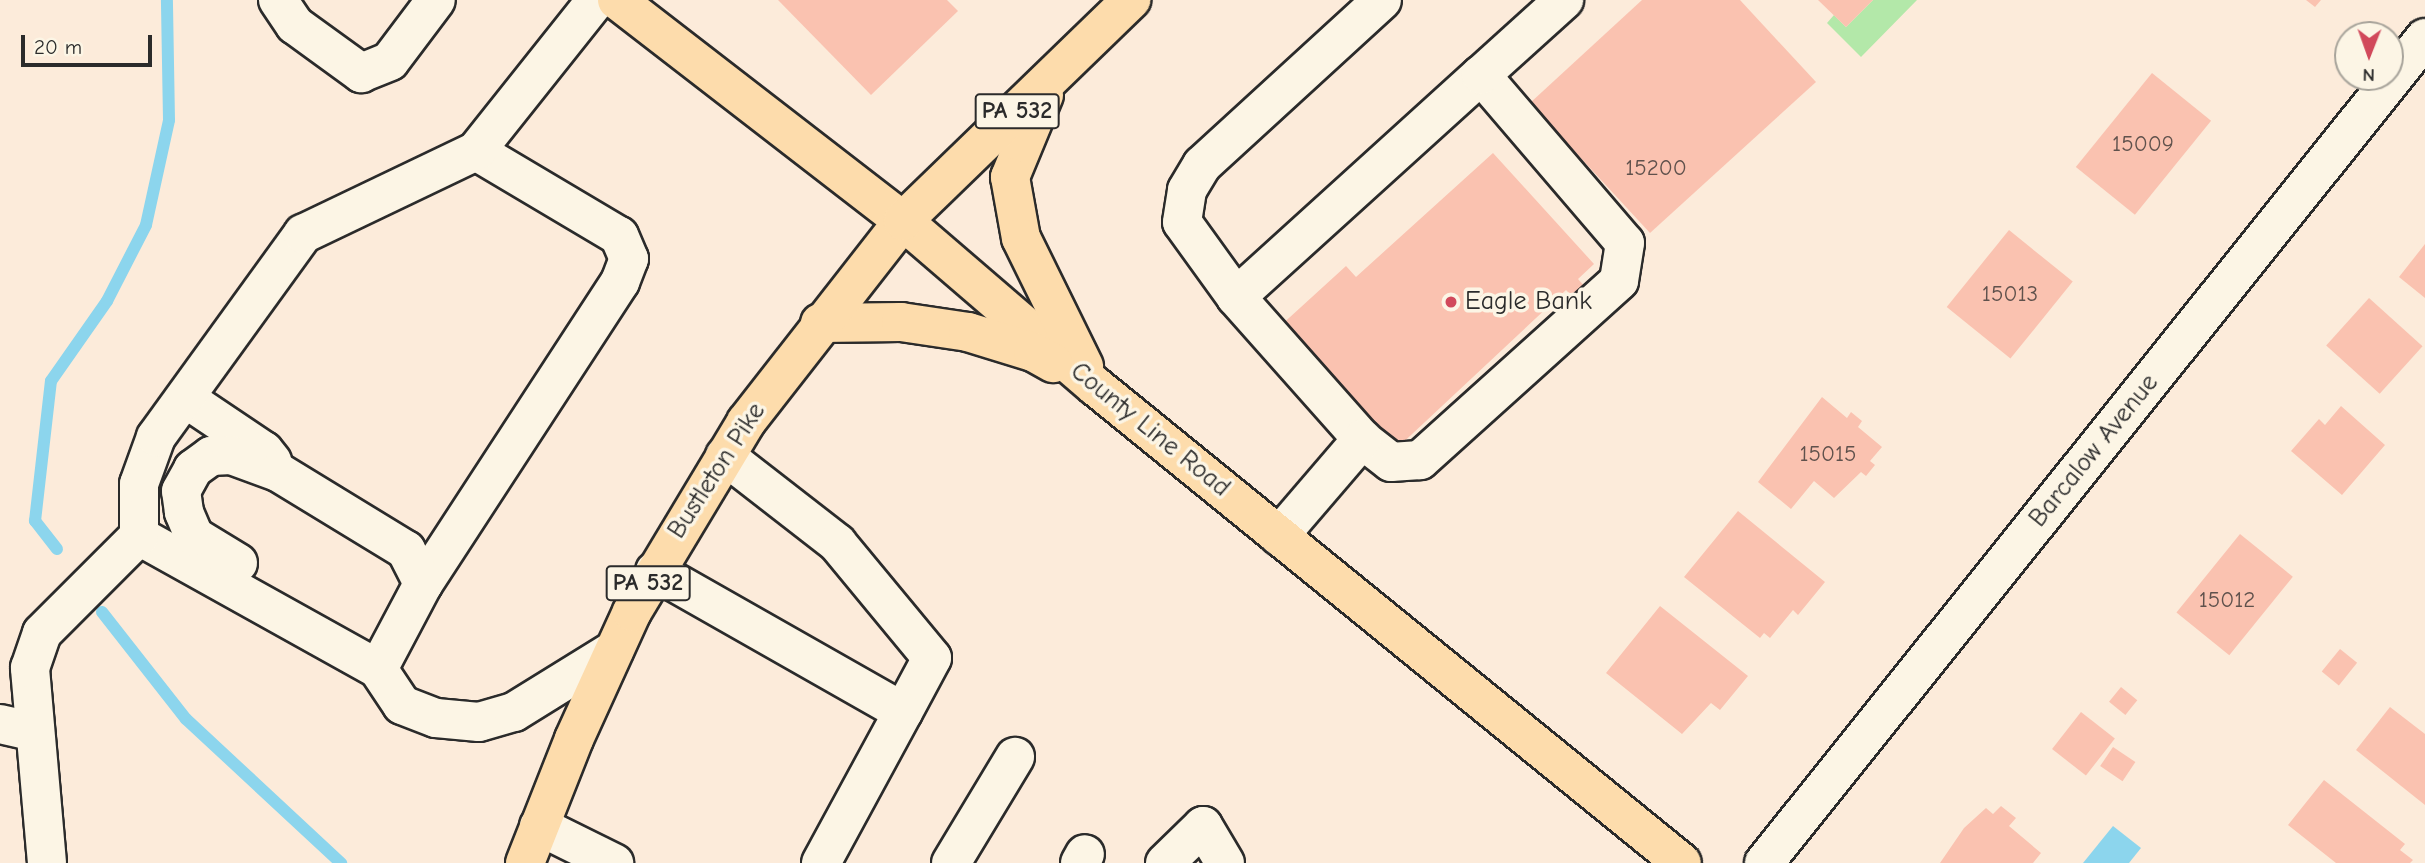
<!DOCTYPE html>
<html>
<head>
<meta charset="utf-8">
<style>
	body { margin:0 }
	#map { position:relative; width:2425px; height:863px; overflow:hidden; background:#fcebda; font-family:"Comic Neue",sans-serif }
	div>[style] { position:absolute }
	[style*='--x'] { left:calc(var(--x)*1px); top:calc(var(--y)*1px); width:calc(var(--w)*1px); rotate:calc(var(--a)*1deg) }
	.green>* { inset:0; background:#b3e8a9 }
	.water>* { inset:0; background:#8cd5ed }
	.stream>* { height:12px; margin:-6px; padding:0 6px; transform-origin:6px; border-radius:6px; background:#8cd5ed }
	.building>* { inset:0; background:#fac2b0; transform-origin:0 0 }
	.roads { filter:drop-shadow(2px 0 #2b2b2b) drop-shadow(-2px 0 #2b2b2b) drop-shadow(0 2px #2b2b2b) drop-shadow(0 -2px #2b2b2b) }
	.minor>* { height:38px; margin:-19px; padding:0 19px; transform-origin:19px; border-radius:19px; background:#fcf5e5 }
	.major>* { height:38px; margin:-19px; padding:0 19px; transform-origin:19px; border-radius:19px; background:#fddcac }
	.dots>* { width:19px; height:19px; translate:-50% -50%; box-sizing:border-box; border:4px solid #fcf5e5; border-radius:50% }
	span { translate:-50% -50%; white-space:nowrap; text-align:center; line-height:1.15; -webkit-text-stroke:7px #fcf5e5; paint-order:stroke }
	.number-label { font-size:23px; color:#5f514c }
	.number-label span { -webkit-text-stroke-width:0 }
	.shield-label span { padding:2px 5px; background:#fcf5e5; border:2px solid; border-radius:5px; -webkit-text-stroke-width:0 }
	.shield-label { font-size:24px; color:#2b2b2b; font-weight:700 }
	.poi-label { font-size:26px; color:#2b2b2b }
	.left { translate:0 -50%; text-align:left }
	.street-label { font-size:26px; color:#2b2b2b }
	.north { position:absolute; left:2334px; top:21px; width:70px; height:70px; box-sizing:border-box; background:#fcf5e5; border:2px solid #a8a49b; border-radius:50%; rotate:181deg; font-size:19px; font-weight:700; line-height:28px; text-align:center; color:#2b2b2b }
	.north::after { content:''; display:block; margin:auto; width:24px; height:32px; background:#d1495b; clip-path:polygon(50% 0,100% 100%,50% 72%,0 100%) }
	.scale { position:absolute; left:21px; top:35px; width:131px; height:32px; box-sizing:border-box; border:4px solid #2b2b2b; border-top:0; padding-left:9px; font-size:21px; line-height:24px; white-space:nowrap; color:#2b2b2b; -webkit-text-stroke:5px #fcf5e5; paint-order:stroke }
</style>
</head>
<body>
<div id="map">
	<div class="green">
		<div style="clip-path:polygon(1873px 0,1917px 0,1861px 57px,1827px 23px,1834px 15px,1846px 27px)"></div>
	</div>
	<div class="water">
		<div style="clip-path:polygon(2113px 826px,2141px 848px,2129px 863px,2083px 863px)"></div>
	</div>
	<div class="stream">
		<div style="--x:57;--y:549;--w:36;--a:-128"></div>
		<div style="--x:35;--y:521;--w:141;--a:-83.5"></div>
		<div style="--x:51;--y:381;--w:98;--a:-55"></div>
		<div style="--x:107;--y:301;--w:85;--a:-62.8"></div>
		<div style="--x:146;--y:225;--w:107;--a:-77.6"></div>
		<div style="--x:169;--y:120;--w:120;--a:-91"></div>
		<div style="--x:102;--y:612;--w:136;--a:51.9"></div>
		<div style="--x:186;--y:719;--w:212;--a:42.9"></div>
	</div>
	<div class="building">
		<div style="clip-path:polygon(778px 0,947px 0,958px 11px,871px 95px)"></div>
		<div style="clip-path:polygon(1642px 0,1740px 0,1816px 82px,1650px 233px,1530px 103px)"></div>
		<div style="clip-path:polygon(1818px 0,1873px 0,1846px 27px)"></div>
		<div style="clip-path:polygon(2306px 0,2321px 0,2315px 7px)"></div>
		<div style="left:2152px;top:73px;width:76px;height:121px;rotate:39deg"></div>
		<div style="clip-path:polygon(1493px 153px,1594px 264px,1578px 279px,1585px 287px,1573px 297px,1566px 290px,1395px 450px,1278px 328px,1346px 266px,1356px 277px)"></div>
		<div style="left:2009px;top:230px;width:82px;height:99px;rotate:39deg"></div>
		<div style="clip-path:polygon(2425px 244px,2425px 298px,2399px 277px)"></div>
		<div style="left:2369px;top:298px;width:72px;height:64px;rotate:42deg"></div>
		<div style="clip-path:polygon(1822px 397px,1847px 418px,1851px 412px,1862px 421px,1858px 427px,1882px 447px,1870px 461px,1875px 465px,1866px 476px,1861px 472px,1834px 498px,1814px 481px,1791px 509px,1758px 482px)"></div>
		<div style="clip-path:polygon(2341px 406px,2385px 445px,2342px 495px,2291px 451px,2319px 419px,2325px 425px)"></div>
		<div style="clip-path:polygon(1738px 511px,1825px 582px,1798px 615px,1793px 610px,1770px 638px,1764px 633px,1760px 638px,1684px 577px)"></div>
		<div style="left:2240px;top:534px;width:68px;height:101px;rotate:39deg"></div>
		<div style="clip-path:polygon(1660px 606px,1748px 676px,1720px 710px,1711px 703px,1682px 734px,1606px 673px)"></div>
		<div style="left:2340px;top:649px;width:22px;height:29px;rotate:39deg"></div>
		<div style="left:2121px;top:687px;width:21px;height:19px;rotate:39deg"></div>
		<div style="clip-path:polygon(2390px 707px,2425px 734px,2425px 805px,2356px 750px)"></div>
		<div style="left:2081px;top:712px;width:43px;height:47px;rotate:38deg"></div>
		<div style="left:2113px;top:747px;width:27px;height:23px;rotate:34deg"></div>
		<div style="clip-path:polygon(2324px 780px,2405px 844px,2400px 850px,2413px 860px,2410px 863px,2336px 863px,2288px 825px)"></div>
		<div style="clip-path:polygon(2001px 806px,2016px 818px,2009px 826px,2041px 853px,2033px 863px,1940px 863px,1964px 828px,1986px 808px,1993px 814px)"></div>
	</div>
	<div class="roads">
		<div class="minor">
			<div style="--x:278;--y:0;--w:30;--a:56"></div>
			<div style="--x:295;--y:25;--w:82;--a:36"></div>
			<div style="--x:361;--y:73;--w:31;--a:-22"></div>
			<div style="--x:390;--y:61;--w:76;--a:-53"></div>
			<div style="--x:1481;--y:75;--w:221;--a:49.4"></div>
			<div style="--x:1625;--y:243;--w:38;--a:99"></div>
			<div style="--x:1619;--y:281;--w:268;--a:138"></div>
			<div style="--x:1420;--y:460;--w:29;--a:176"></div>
			<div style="--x:1391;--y:462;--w:37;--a:-142"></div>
			<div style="--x:1362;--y:439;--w:190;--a:-131.6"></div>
			<div style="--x:1236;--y:297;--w:331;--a:-42.2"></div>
			<div style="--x:1481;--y:75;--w:112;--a:-42.1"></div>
			<div style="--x:1236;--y:297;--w:92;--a:-125.8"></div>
			<div style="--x:1182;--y:222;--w:32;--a:-81"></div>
			<div style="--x:1187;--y:190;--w:29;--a:-59"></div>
			<div style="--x:1202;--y:165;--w:244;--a:-42.5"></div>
			<div style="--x:185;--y:398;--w:95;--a:33.9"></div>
			<div style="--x:264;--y:451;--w:13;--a:51"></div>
			<div style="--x:725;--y:456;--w:142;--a:37.8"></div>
			<div style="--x:837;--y:543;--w:149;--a:50.4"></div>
			<div style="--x:932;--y:658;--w:61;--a:118.2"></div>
			<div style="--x:139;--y:536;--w:274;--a:29.1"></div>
			<div style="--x:378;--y:669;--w:96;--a:-62.1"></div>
			<div style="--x:423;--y:584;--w:361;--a:-56.9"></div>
			<div style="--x:620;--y:282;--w:25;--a:-69"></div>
			<div style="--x:629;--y:259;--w:25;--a:-113"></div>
			<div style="--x:619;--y:236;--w:166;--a:-149.3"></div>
			<div style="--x:1279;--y:536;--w:128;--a:-49.4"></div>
			<div style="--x:238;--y:563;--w:52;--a:-148.5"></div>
			<div style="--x:194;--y:536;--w:26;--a:-113"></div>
			<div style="--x:184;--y:512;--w:21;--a:-98"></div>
			<div style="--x:181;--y:491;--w:25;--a:-61"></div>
			<div style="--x:193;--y:469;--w:22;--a:-36"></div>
			<div style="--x:211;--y:456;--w:20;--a:-3"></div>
			<div style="--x:231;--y:455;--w:50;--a:19.9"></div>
			<div style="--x:278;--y:472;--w:150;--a:31.4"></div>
			<div style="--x:406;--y:550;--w:38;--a:63"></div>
			<div style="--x:655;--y:571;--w:285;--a:29.6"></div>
			<div style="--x:903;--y:712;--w:172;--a:118.5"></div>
			<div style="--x:378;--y:669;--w:43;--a:56.3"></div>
			<div style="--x:402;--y:705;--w:36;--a:21"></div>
			<div style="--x:436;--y:718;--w:43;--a:5.3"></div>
			<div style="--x:479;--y:722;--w:36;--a:-16"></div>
			<div style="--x:514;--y:712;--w:118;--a:-31.8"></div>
			<div style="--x:0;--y:724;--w:36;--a:13"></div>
			<div style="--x:539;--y:826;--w:84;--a:26.3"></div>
			<div style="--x:47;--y:863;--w:196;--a:-95"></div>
			<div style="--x:30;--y:668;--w:37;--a:-71"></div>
			<div style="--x:42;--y:633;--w:137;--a:-45"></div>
			<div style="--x:139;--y:536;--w:52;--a:-90"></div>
			<div style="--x:139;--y:484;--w:50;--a:-70.1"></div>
			<div style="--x:156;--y:437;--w:251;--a:-54.1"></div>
			<div style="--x:303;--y:234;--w:192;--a:-25.6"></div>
			<div style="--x:476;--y:151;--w:193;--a:-51.5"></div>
			<div style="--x:951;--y:863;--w:124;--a:-58.9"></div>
			<div style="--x:1080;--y:863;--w:10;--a:-61"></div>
			<div style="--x:1165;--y:863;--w:53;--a:-44.2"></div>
			<div style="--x:1203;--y:826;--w:43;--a:59.3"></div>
			<div style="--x:1764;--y:863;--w:1057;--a:-51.3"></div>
		</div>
		<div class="major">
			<div style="--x:617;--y:0;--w:361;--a:37.7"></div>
			<div style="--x:903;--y:221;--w:253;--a:40.7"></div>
			<div style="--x:1095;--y:386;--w:756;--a:39.1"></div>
			<div style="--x:1044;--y:95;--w:89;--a:112.5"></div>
			<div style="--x:1010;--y:177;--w:62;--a:79.8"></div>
			<div style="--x:1021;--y:238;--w:143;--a:63.8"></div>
			<div style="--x:820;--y:323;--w:81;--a:-0.7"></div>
			<div style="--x:901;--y:322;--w:68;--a:8.5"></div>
			<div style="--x:968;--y:332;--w:68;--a:17.1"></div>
			<div style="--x:1033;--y:352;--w:23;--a:29"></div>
			<div style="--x:525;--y:863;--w:133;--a:-68.4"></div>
			<div style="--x:574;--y:739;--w:140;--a:-65.5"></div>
			<div style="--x:632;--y:612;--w:222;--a:-59"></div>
			<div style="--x:746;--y:422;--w:255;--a:-52"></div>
			<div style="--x:903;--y:221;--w:318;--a:-44.1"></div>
		</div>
	</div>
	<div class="dots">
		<div style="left:1451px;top:302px;background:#d1495b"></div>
	</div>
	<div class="number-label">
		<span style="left:2143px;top:144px">15009</span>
		<span style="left:1656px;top:168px">15200</span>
		<span style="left:2010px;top:294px">15013</span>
		<span style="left:1828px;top:454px">15015</span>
		<span style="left:2227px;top:600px">15012</span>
	</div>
	<div class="shield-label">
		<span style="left:1017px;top:111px">PA 532</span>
		<span style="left:648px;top:583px">PA 532</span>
	</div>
	<div class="poi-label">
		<span class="left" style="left:1465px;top:302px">Eagle Bank</span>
	</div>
	<div class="street-label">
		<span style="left:1150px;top:430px;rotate:39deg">County Line Road</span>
		<span style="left:2094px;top:451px;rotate:-51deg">Barcalow Avenue</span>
		<span style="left:717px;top:471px;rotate:-57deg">Bustleton Pike</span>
	</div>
	<div class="north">N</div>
	<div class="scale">20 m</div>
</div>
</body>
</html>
